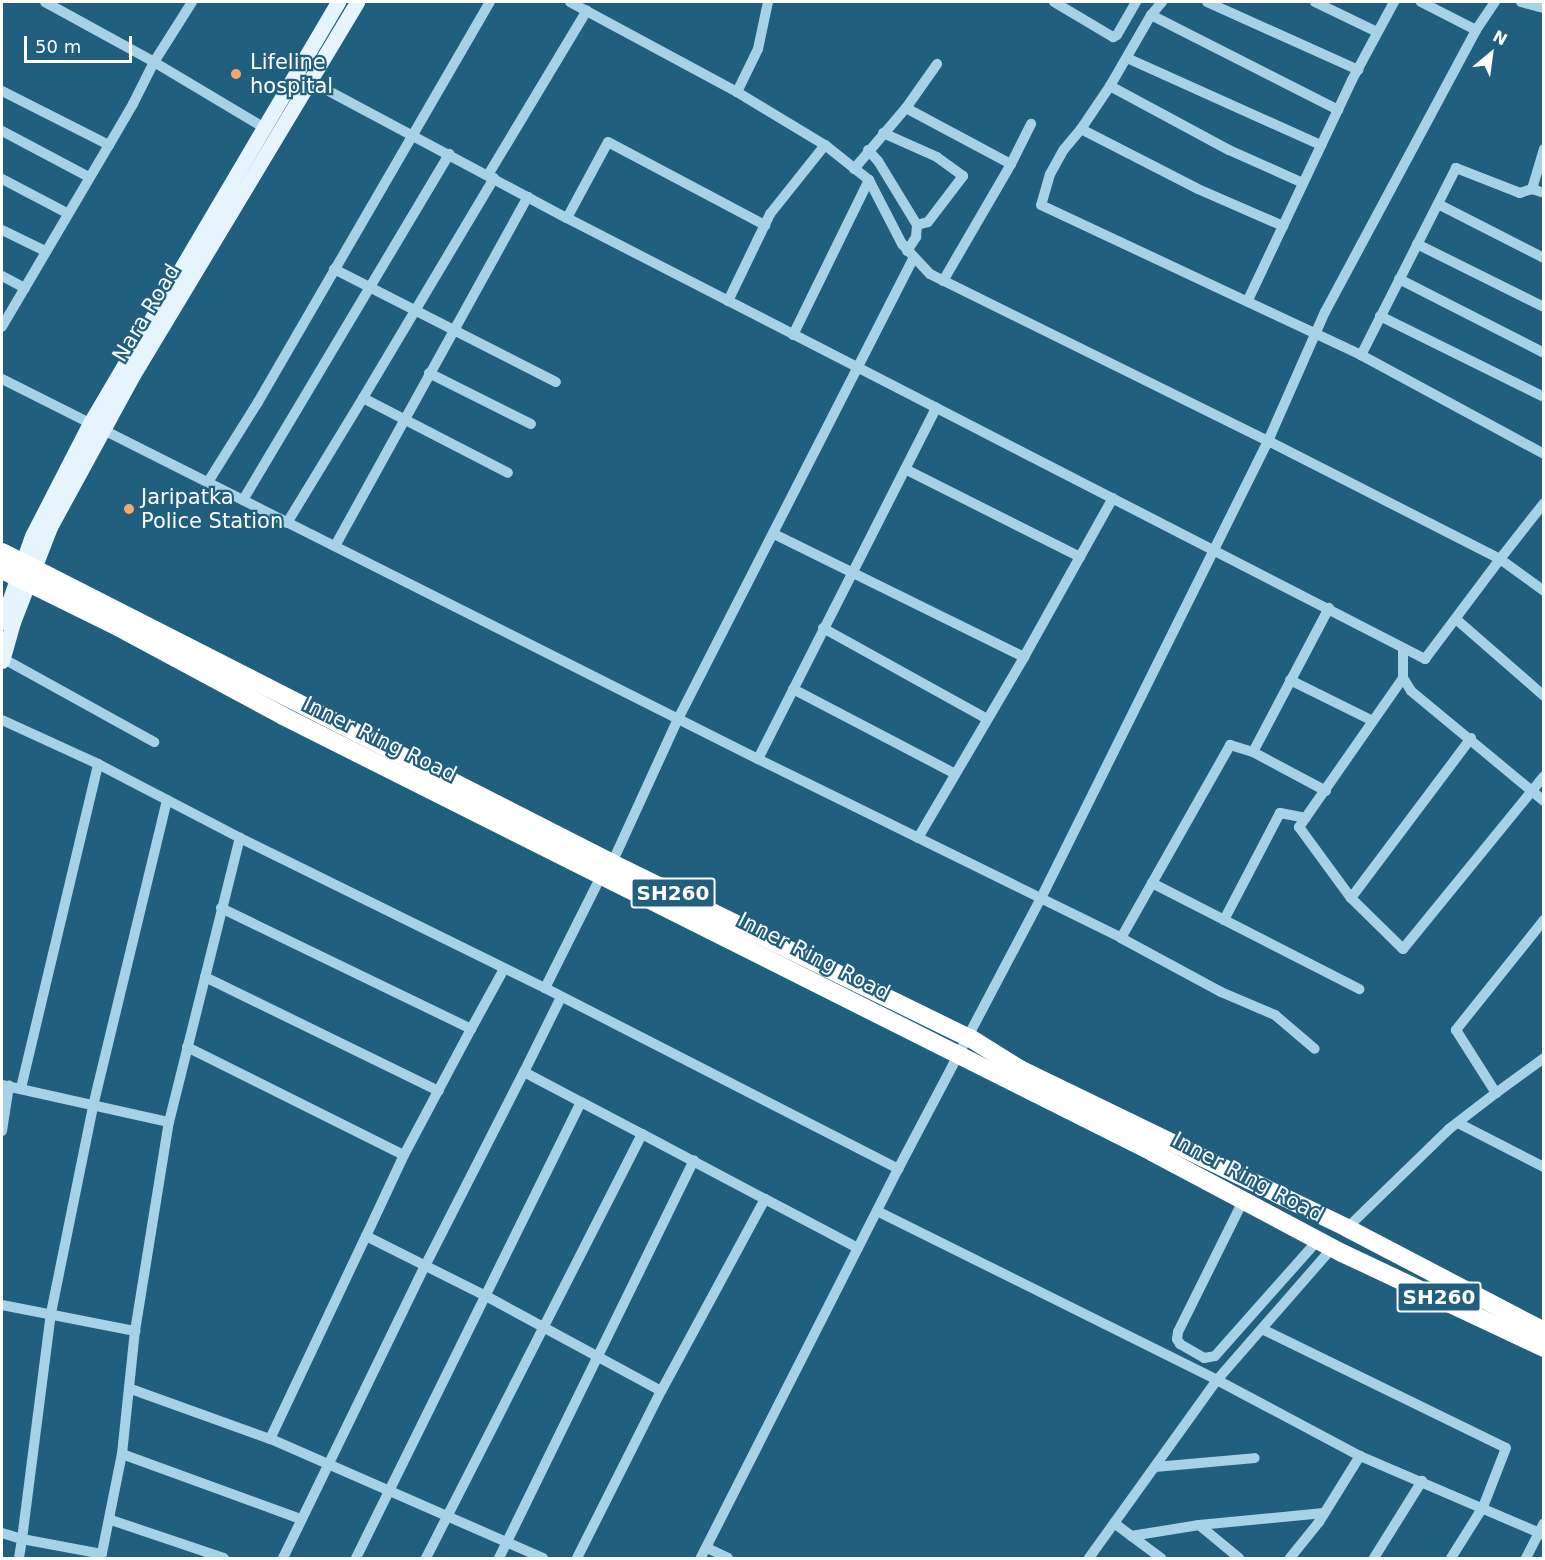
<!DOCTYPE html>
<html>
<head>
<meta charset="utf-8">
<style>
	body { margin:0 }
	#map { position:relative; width:1545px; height:1560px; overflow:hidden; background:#215f7e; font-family:"DejaVu Sans",sans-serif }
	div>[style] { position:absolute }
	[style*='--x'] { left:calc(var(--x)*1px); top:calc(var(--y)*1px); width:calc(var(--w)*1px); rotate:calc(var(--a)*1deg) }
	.minor>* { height:10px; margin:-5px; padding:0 5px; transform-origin:5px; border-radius:5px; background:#a5d2e7 }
	.major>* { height:15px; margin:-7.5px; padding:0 7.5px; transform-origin:7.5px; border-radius:7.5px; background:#e6f4fd }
	.highway>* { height:18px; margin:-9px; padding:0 9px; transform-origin:9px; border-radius:9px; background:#fff }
	.dots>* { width:16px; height:16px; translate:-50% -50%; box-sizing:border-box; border:3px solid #215f7e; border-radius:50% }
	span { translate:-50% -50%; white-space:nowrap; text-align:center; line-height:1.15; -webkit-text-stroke:4.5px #215f7e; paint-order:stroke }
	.shield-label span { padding:2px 4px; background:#215f7e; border:2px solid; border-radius:4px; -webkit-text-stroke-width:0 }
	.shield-label { font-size:20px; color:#fff; font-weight:700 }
	.poi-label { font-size:21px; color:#fff }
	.left { translate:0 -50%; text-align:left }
	.street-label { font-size:21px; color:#fff }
	.frame { position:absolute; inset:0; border:3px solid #fff; pointer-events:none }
	.north { position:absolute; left:1461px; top:24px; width:60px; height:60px; -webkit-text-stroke:4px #215f7e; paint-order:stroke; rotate:29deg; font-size:16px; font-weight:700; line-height:24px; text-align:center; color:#fff }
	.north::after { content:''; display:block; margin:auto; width:21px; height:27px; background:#fff; clip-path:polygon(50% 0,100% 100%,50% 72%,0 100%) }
	.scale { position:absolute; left:24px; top:36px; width:108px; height:27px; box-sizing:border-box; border:3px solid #fff; border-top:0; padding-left:8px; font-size:18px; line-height:21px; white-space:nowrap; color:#fff; -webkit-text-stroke:4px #215f7e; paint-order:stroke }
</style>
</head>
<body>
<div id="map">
	<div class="minor">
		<div style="--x:45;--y:2;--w:124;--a:28.8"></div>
		<div style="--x:154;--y:62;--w:47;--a:116.6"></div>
		<div style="--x:133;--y:104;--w:48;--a:120.3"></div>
		<div style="--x:192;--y:2;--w:71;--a:122.3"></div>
		<div style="--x:154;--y:62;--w:127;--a:30.8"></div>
		<div style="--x:570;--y:2;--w:190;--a:28.3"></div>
		<div style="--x:737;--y:92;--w:103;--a:31.1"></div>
		<div style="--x:825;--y:145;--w:56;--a:38.5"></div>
		<div style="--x:869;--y:180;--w:72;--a:62.7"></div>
		<div style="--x:902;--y:244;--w:41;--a:47"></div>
		<div style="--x:930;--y:274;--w:377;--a:26.3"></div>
		<div style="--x:1268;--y:441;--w:510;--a:116.41"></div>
		<div style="--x:1041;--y:898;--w:306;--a:117.8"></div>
		<div style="--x:1054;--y:2;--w:69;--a:30.7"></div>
		<div style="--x:1113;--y:37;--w:4;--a:-27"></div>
		<div style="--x:1117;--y:35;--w:38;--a:-60"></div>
		<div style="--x:1162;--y:2;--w:17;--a:130"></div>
		<div style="--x:1151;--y:15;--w:82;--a:120"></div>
		<div style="--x:1110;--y:86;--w:52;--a:124"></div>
		<div style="--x:1081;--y:129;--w:131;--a:27.1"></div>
		<div style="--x:1198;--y:189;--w:93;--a:23.5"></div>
		<div style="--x:1207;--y:2;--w:166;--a:24.2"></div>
		<div style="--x:1315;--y:2;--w:69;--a:25.8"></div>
		<div style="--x:1521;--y:2;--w:24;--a:15"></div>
		<div style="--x:1151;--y:15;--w:210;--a:26.9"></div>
		<div style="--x:1476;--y:30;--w:34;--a:-56"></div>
		<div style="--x:1127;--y:58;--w:213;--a:24.2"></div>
		<div style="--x:295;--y:73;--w:308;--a:28.1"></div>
		<div style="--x:567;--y:218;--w:965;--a:27.2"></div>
		<div style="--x:1425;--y:659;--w:125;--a:-53.1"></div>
		<div style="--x:1500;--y:559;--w:260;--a:-153"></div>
		<div style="--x:1268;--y:441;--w:141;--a:-66.2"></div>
		<div style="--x:1325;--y:312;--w:320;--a:-61.8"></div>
		<div style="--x:1476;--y:30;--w:62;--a:-153"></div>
		<div style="--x:1110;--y:86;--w:135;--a:28.3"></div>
		<div style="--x:1229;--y:150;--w:81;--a:24"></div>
		<div style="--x:2;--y:91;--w:120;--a:26.8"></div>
		<div style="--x:109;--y:145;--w:211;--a:120.5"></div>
		<div style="--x:737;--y:92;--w:48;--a:-64"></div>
		<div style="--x:758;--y:49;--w:48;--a:-78"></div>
		<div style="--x:906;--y:108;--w:119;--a:28.1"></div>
		<div style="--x:1081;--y:129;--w:26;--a:130"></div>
		<div style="--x:1064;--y:149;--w:29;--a:119"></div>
		<div style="--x:1050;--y:174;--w:32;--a:106"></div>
		<div style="--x:1041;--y:205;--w:353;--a:25.1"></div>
		<div style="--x:2;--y:131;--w:98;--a:27.9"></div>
		<div style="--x:1544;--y:149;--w:42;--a:106.7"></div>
		<div style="--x:1532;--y:189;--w:13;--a:18"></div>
		<div style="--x:868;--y:150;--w:15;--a:48"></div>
		<div style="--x:878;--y:161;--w:75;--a:58.6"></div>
		<div style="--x:917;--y:225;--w:11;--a:-15"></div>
		<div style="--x:928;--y:222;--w:58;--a:-52.7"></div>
		<div style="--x:963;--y:176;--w:32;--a:-144"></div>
		<div style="--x:937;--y:157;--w:59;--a:-156"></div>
		<div style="--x:854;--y:169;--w:80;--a:-49.6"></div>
		<div style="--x:906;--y:108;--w:54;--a:-54.8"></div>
		<div style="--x:488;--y:175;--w:192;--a:-59"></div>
		<div style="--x:2;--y:179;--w:73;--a:27.6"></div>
		<div style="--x:1532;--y:189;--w:13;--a:162"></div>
		<div style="--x:1520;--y:193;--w:69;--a:-158.7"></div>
		<div style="--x:1456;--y:168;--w:210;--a:116.9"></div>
		<div style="--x:1361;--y:355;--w:208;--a:28.4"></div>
		<div style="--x:1438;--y:204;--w:119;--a:27"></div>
		<div style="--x:567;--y:218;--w:86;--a:-61.7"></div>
		<div style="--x:608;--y:142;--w:178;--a:27.9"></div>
		<div style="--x:2;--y:230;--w:48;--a:26"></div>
		<div style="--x:1417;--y:244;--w:142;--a:26.4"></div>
		<div style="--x:907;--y:251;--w:17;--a:-57"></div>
		<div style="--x:916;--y:237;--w:12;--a:-85"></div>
		<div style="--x:334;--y:269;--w:249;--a:27"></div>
		<div style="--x:2;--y:276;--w:26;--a:28"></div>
		<div style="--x:1399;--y:279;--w:163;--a:27"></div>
		<div style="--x:943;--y:281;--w:135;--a:-59.8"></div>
		<div style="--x:1011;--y:164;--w:45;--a:-63.4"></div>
		<div style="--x:1248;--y:300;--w:243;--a:-64.7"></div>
		<div style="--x:1352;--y:80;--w:89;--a:-61.7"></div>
		<div style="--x:728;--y:301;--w:97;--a:-64.2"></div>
		<div style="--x:770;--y:214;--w:88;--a:-51.4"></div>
		<div style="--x:1380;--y:316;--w:183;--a:26.3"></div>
		<div style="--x:793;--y:335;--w:173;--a:-63.9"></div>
		<div style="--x:429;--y:373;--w:114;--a:26.6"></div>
		<div style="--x:2;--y:379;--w:846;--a:26.69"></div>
		<div style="--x:758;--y:759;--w:405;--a:26.2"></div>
		<div style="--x:1121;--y:938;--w:114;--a:28.4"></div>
		<div style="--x:1221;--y:992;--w:59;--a:23.1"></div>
		<div style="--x:1275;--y:1015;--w:52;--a:40.4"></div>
		<div style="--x:363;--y:398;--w:256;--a:-59.2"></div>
		<div style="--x:905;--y:469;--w:196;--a:26.7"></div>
		<div style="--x:208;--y:482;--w:94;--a:-58"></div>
		<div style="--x:258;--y:402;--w:462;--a:-59.9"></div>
		<div style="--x:243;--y:500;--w:403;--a:-59.2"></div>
		<div style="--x:1544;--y:503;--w:71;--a:128.2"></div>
		<div style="--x:1500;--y:559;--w:54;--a:36"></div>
		<div style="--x:287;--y:523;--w:146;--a:-58.7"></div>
		<div style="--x:363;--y:398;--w:163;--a:27.3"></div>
		<div style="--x:774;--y:534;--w:279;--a:26.2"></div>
		<div style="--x:335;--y:546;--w:399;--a:-61.1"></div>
		<div style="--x:1457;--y:620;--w:116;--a:41.1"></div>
		<div style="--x:823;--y:628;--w:188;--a:29"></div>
		<div style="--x:1403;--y:650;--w:28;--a:90"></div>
		<div style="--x:1403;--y:678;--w:15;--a:58"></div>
		<div style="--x:1411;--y:691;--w:173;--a:39.6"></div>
		<div style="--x:2;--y:658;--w:174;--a:28.9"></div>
		<div style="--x:1403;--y:678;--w:182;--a:124.9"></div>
		<div style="--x:1299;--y:827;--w:88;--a:53.8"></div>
		<div style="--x:1351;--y:898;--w:73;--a:44.4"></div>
		<div style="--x:1403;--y:949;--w:223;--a:-50.8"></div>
		<div style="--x:1290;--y:680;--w:90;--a:26.3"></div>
		<div style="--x:793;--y:689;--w:182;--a:27.6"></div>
		<div style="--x:2;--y:720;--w:106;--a:24.6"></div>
		<div style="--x:98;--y:764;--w:160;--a:27.5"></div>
		<div style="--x:240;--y:838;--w:340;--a:26.2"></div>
		<div style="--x:545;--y:988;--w:397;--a:27.1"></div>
		<div style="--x:898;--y:1169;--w:436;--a:116.9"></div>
		<div style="--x:758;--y:759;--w:394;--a:-63.1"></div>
		<div style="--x:1326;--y:791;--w:83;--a:-151.9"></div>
		<div style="--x:1253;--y:752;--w:163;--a:-62.2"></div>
		<div style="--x:918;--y:838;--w:210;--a:-59.6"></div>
		<div style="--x:1024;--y:657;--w:182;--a:-60.8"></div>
		<div style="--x:1152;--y:883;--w:233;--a:27.1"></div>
		<div style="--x:1351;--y:898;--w:200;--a:-53.1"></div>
		<div style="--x:221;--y:908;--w:278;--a:25.8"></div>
		<div style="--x:471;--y:1029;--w:143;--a:118"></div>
		<div style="--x:404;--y:1155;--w:89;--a:115.1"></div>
		<div style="--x:1224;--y:920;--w:121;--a:-62.4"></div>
		<div style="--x:1280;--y:813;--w:26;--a:11"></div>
		<div style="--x:1544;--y:920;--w:141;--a:128.7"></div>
		<div style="--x:1456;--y:1030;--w:75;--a:57.6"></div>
		<div style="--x:1496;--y:1093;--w:59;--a:-36.1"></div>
		<div style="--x:1121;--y:938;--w:222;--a:-60.5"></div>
		<div style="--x:1230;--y:745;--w:24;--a:17"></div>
		<div style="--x:205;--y:977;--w:260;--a:26"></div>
		<div style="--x:545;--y:988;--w:125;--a:-63.4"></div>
		<div style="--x:601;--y:876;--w:17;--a:-50"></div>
		<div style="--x:612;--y:863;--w:158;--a:-65.4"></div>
		<div style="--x:678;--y:719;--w:517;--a:-62.94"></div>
		<div style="--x:471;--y:1029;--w:68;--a:-61.2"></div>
		<div style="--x:187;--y:1047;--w:242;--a:26.5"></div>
		<div style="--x:524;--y:1072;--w:84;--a:-63.7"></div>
		<div style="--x:2;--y:1085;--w:171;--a:12.5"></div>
		<div style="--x:21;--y:1088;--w:333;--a:-76.6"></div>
		<div style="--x:1458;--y:1123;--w:97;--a:27.1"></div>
		<div style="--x:2;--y:1131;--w:46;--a:-81.2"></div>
		<div style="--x:765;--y:1199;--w:105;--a:27.8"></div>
		<div style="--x:1243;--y:1201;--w:146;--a:116.4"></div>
		<div style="--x:1178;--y:1332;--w:7;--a:98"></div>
		<div style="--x:1177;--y:1339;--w:6;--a:59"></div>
		<div style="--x:1180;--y:1344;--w:28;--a:30"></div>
		<div style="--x:1204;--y:1358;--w:11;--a:-10"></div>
		<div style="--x:1215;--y:1356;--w:155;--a:-48.4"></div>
		<div style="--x:877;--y:1211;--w:380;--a:26.4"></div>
		<div style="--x:1217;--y:1380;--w:162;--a:28"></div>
		<div style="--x:1360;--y:1456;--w:200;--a:23.2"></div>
		<div style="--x:1347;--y:1228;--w:142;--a:-44.1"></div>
		<div style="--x:1449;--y:1129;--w:59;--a:-37.5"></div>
		<div style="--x:2;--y:1305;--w:136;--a:11.1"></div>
		<div style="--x:1262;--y:1329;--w:271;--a:26"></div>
		<div style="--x:1506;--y:1448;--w:63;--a:111.3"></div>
		<div style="--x:1483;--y:1507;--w:60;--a:122.1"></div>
		<div style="--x:131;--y:1389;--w:148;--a:19.8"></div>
		<div style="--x:122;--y:1454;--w:190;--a:20"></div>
		<div style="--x:1155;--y:1467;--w:100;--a:-5.1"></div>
		<div style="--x:111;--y:1520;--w:119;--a:18.6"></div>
		<div style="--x:1114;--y:1523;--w:59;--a:36.7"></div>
		<div style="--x:1199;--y:1525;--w:125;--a:-5.5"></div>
		<div style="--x:2;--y:1533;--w:21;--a:17"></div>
		<div style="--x:22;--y:1539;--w:228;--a:-82.7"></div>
		<div style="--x:51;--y:1313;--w:211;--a:-78.5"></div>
		<div style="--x:93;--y:1106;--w:315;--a:-76.4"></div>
		<div style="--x:1131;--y:1536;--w:69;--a:-9.2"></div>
		<div style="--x:1199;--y:1525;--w:52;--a:39.5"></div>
		<div style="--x:707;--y:1548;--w:23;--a:25"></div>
		<div style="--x:19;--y:1558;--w:19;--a:-81"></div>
		<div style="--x:22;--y:1539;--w:81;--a:10.6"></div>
		<div style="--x:101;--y:1558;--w:106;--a:-78.6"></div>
		<div style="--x:122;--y:1454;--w:124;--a:-84"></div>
		<div style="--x:135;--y:1331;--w:212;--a:-80.8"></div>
		<div style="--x:169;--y:1122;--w:293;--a:-76"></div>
		<div style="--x:283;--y:1558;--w:325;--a:-64.1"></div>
		<div style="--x:425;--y:1266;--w:218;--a:-63"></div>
		<div style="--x:524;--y:1072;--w:64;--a:27.8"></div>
		<div style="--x:356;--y:1558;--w:508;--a:-63.74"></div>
		<div style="--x:581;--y:1102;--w:69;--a:27.7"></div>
		<div style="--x:426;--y:1558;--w:476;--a:-63"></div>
		<div style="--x:642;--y:1134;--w:139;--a:27.9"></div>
		<div style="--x:765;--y:1199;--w:218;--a:118.4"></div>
		<div style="--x:499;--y:1558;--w:443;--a:-63.9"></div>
		<div style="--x:543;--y:1558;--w:298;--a:-156.4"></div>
		<div style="--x:270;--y:1439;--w:225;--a:-64.7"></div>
		<div style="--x:366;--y:1236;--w:134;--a:26.6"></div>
		<div style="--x:486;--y:1296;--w:199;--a:28.5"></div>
		<div style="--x:661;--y:1391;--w:187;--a:116.7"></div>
		<div style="--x:1089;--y:1558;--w:219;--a:-54.3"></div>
		<div style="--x:1217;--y:1380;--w:176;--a:-48.9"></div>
		<div style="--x:1290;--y:1558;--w:46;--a:-51.1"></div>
		<div style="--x:1319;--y:1522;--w:78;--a:-58.2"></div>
		<div style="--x:1374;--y:1558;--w:91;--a:-58.1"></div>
		<div style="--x:1526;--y:1558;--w:39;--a:-63"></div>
	</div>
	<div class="major">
		<div style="--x:2;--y:622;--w:91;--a:-70.8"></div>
		<div style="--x:32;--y:536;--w:127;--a:-62.8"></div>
		<div style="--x:90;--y:423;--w:489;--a:-59.5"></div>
		<div style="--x:2;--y:661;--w:41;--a:-74.2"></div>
		<div style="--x:13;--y:622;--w:102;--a:-68.7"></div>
		<div style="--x:50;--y:527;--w:173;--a:-61.4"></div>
		<div style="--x:133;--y:375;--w:435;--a:-59"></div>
	</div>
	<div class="highway">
		<div style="--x:2;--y:552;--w:685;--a:27.01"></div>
		<div style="--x:612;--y:863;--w:398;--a:26.1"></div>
		<div style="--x:970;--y:1038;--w:59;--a:31.8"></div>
		<div style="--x:1020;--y:1069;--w:364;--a:25.9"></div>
		<div style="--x:1347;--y:1228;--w:222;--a:27.6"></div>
		<div style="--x:2;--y:570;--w:129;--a:26.2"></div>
		<div style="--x:118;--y:627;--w:187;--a:28.3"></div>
		<div style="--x:283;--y:716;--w:972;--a:26.64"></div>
		<div style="--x:1152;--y:1152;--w:215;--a:28"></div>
		<div style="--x:1342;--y:1253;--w:223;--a:25.2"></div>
	</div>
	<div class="dots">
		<div style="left:236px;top:74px;background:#f4aa66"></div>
		<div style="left:129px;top:509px;background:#f4aa66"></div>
	</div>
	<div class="shield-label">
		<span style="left:673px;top:893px">SH260</span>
		<span style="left:1439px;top:1297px">SH260</span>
	</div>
	<div class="poi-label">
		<span class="left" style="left:250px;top:74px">Lifeline<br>hospital</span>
		<span class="left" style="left:141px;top:509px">Jaripatka<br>Police Station</span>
	</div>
	<div class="street-label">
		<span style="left:146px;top:313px;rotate:-59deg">Nara Road</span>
		<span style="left:380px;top:739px;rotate:26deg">Inner Ring Road</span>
		<span style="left:814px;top:956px;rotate:27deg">Inner Ring Road</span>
		<span style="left:1248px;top:1177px;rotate:28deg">Inner Ring Road</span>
	</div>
	<div class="frame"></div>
	<div class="north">N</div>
	<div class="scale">50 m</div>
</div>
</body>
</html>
